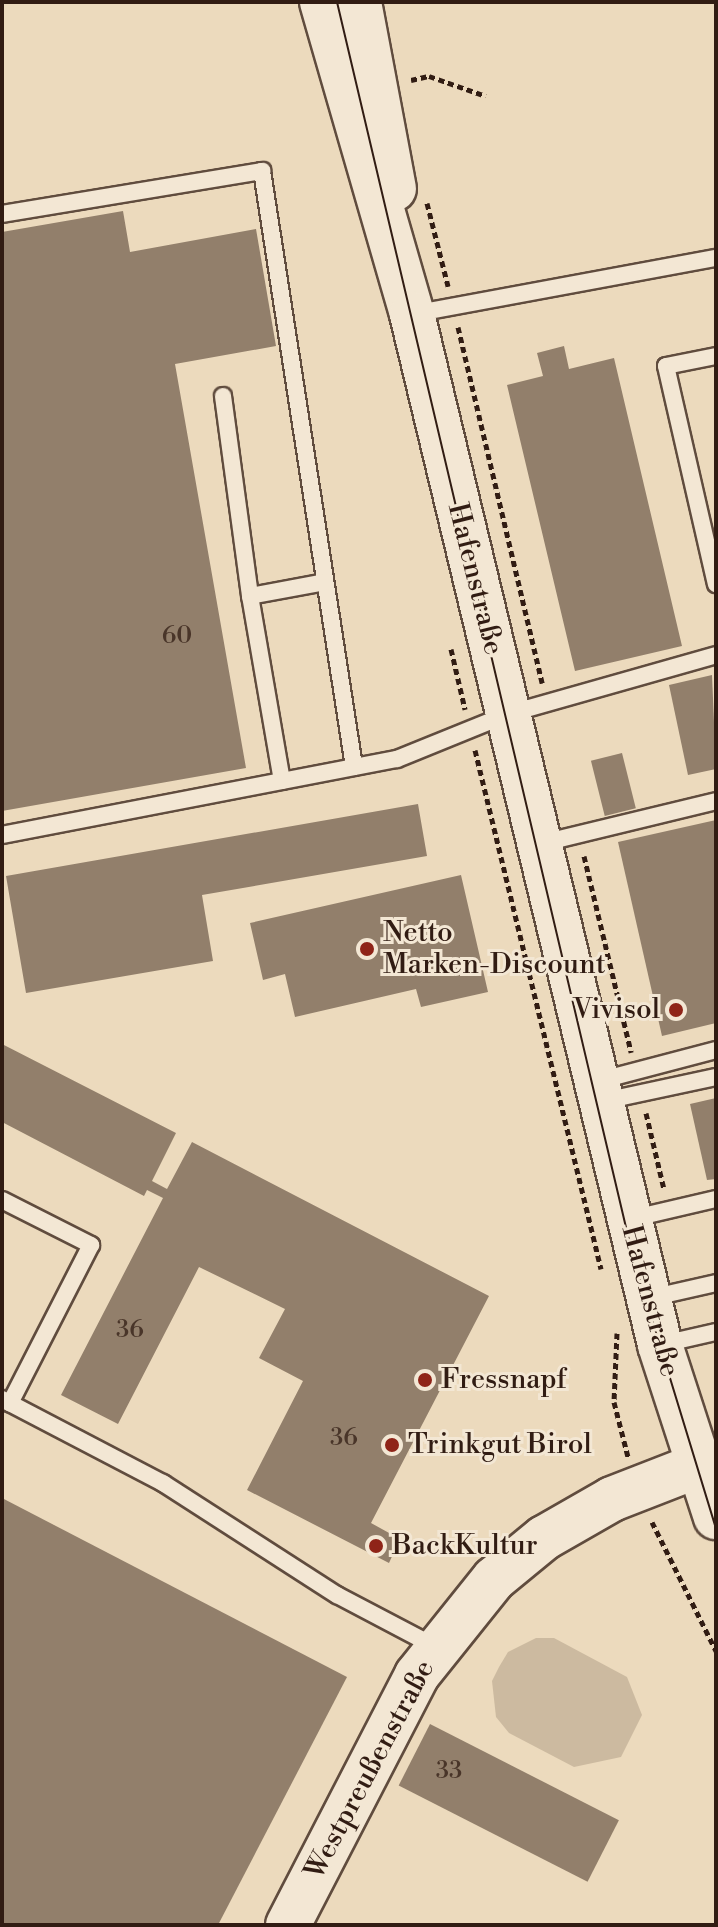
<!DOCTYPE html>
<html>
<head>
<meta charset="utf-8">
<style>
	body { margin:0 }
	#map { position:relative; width:718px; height:1927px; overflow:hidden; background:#ecdabd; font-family:"Libre Bodoni",serif }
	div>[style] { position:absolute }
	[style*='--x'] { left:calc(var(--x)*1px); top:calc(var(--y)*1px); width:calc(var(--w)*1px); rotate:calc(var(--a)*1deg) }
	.green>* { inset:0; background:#ccbaa0 }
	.building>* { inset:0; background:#927f6b; transform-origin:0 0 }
	.path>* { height:5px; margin-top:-2.5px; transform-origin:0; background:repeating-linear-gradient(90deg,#311c13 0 6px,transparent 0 10px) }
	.roads { filter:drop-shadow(2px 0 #604c3e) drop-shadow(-2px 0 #604c3e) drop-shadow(0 2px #604c3e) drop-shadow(0 -2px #604c3e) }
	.lane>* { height:16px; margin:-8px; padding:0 8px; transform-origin:8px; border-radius:8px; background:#f3e7d4 }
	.secondary>* { height:44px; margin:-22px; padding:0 22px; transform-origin:22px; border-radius:22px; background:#f3e7d4 }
	.tram>* { height:2px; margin:-1px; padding:0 1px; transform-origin:1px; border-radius:1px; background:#311c13 }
	.dots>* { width:22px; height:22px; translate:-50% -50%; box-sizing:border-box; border:4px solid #f3e7d4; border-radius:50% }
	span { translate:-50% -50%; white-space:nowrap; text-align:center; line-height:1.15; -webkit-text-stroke:6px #f3e7d4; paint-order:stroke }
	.number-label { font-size:24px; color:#493529 }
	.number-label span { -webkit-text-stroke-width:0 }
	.street-label { font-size:28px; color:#311c13 }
	.poi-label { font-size:28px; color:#311c13 }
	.left { translate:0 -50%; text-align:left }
	.right { translate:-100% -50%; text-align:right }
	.frame { position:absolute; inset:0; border:4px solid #311c13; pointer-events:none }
</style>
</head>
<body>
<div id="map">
	<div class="green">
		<div style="clip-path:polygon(536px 1638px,554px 1638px,627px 1677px,642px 1715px,621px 1757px,574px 1767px,509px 1733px,496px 1717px,492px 1681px,499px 1667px,508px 1652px)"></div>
	</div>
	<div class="building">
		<div style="clip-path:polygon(123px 211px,130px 252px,256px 229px,276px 346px,175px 364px,246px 768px,2px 811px,2px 232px)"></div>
		<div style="clip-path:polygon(564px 346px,569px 369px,614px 358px,682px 646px,575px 671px,507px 385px,543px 376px,537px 353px)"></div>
		<div style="clip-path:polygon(712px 675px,716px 769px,688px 775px,669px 685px)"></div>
		<div style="left:622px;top:753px;width:57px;height:32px;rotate:76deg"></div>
		<div style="clip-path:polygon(418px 804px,427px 856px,202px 895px,213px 961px,26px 993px,6px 876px)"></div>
		<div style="clip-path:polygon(716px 820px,716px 1023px,662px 1036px,618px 842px)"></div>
		<div style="clip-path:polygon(461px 875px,488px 992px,421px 1007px,416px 989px,295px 1017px,285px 974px,263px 980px,250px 923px)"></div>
		<div style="clip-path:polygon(2px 1044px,176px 1133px,152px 1181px,167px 1189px,192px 1142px,489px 1296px,371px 1523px,400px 1539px,389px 1563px,247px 1490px,303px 1381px,259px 1358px,285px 1309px,199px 1267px,118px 1424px,61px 1395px,163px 1198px,147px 1190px,144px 1196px,2px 1122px)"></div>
		<div style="clip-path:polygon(716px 1098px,716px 1179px,707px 1180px,690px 1104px)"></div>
		<div style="clip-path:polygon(2px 1498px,347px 1677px,218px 1925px,2px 1925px)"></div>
		<div style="left:430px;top:1724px;width:212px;height:69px;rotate:27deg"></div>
	</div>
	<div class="path">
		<div style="--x:411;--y:80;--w:18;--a:-13"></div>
		<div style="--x:429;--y:76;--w:60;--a:19.3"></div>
		<div style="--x:427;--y:203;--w:86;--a:75.8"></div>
		<div style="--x:458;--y:327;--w:366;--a:76.7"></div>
		<div style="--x:451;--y:649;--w:62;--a:76.9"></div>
		<div style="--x:475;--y:750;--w:534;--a:76.35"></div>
		<div style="--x:584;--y:856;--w:202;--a:76.5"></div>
		<div style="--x:646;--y:1113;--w:78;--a:76.7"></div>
		<div style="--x:617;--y:1333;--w:69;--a:92.5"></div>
		<div style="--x:614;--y:1402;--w:57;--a:75.7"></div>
		<div style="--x:652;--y:1522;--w:144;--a:63.6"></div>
	</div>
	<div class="roads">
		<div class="lane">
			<div style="--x:2;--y:214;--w:264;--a:-9.4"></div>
			<div style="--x:262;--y:171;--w:603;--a:81.22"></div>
			<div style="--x:413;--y:314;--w:308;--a:-10.5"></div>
			<div style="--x:716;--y:356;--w:51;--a:168.7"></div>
			<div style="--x:666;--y:366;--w:224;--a:77.1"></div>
			<div style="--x:223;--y:396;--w:202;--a:82.3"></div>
			<div style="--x:282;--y:781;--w:188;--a:-99.8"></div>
			<div style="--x:250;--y:596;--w:76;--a:-10.6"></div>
			<div style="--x:2;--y:835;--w:402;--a:-10.9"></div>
			<div style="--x:397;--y:759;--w:120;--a:-22.1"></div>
			<div style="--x:508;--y:714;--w:216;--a:-15.8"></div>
			<div style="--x:543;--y:843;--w:178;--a:-13.6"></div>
			<div style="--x:598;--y:1081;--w:122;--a:-14.7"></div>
			<div style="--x:604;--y:1101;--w:115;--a:-12.1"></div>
			<div style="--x:2;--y:1200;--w:100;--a:26.8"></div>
			<div style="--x:91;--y:1245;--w:178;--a:117.1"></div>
			<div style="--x:630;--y:1219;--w:88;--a:-13.1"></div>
			<div style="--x:650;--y:1298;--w:68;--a:-12.8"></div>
			<div style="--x:663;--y:1344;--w:54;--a:-12.8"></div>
			<div style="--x:2;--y:1399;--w:182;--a:27.6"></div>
			<div style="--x:163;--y:1483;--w:207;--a:32.8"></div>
			<div style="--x:337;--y:1595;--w:112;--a:27.7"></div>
		</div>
		<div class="secondary">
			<div style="--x:322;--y:2;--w:325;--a:73.9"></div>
			<div style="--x:412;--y:314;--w:1060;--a:76.47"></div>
			<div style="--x:660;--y:1345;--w:181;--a:72"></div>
			<div style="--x:359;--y:2;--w:190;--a:79.4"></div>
			<div style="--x:288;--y:1925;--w:281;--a:-62.7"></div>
			<div style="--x:417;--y:1675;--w:123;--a:-51.3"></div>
			<div style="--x:494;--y:1579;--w:65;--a:-39.4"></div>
			<div style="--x:544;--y:1538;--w:78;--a:-29.8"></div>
			<div style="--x:612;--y:1499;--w:91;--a:-21.2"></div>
		</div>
	</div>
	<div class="tram">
		<div style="--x:337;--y:2;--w:1289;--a:76.73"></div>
		<div style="--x:633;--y:1257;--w:284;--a:73"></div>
	</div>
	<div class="dots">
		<div style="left:367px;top:949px;background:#8f2418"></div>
		<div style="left:676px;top:1010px;background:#8f2418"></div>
		<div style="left:425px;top:1380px;background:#8f2418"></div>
		<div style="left:392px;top:1445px;background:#8f2418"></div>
		<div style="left:376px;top:1546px;background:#8f2418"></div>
	</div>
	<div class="number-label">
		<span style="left:177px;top:637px">60</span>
		<span style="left:130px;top:1331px">36</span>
		<span style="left:344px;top:1439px">36</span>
		<span style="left:449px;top:1772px">33</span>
	</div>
	<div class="street-label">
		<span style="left:475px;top:579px;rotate:76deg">Hafenstraße</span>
		<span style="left:650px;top:1301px;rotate:75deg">Hafenstraße</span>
		<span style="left:370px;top:1770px;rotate:-62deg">Westpreußenstraße</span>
	</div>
	<div class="poi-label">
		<span class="left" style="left:383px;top:949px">Netto<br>Marken-Discount</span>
		<span class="right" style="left:660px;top:1010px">Vivisol</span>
		<span class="left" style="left:441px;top:1380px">Fressnapf</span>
		<span class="left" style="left:408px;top:1445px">Trinkgut Birol</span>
		<span class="left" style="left:392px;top:1546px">BackKultur</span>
	</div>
	<div class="frame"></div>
</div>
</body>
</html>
